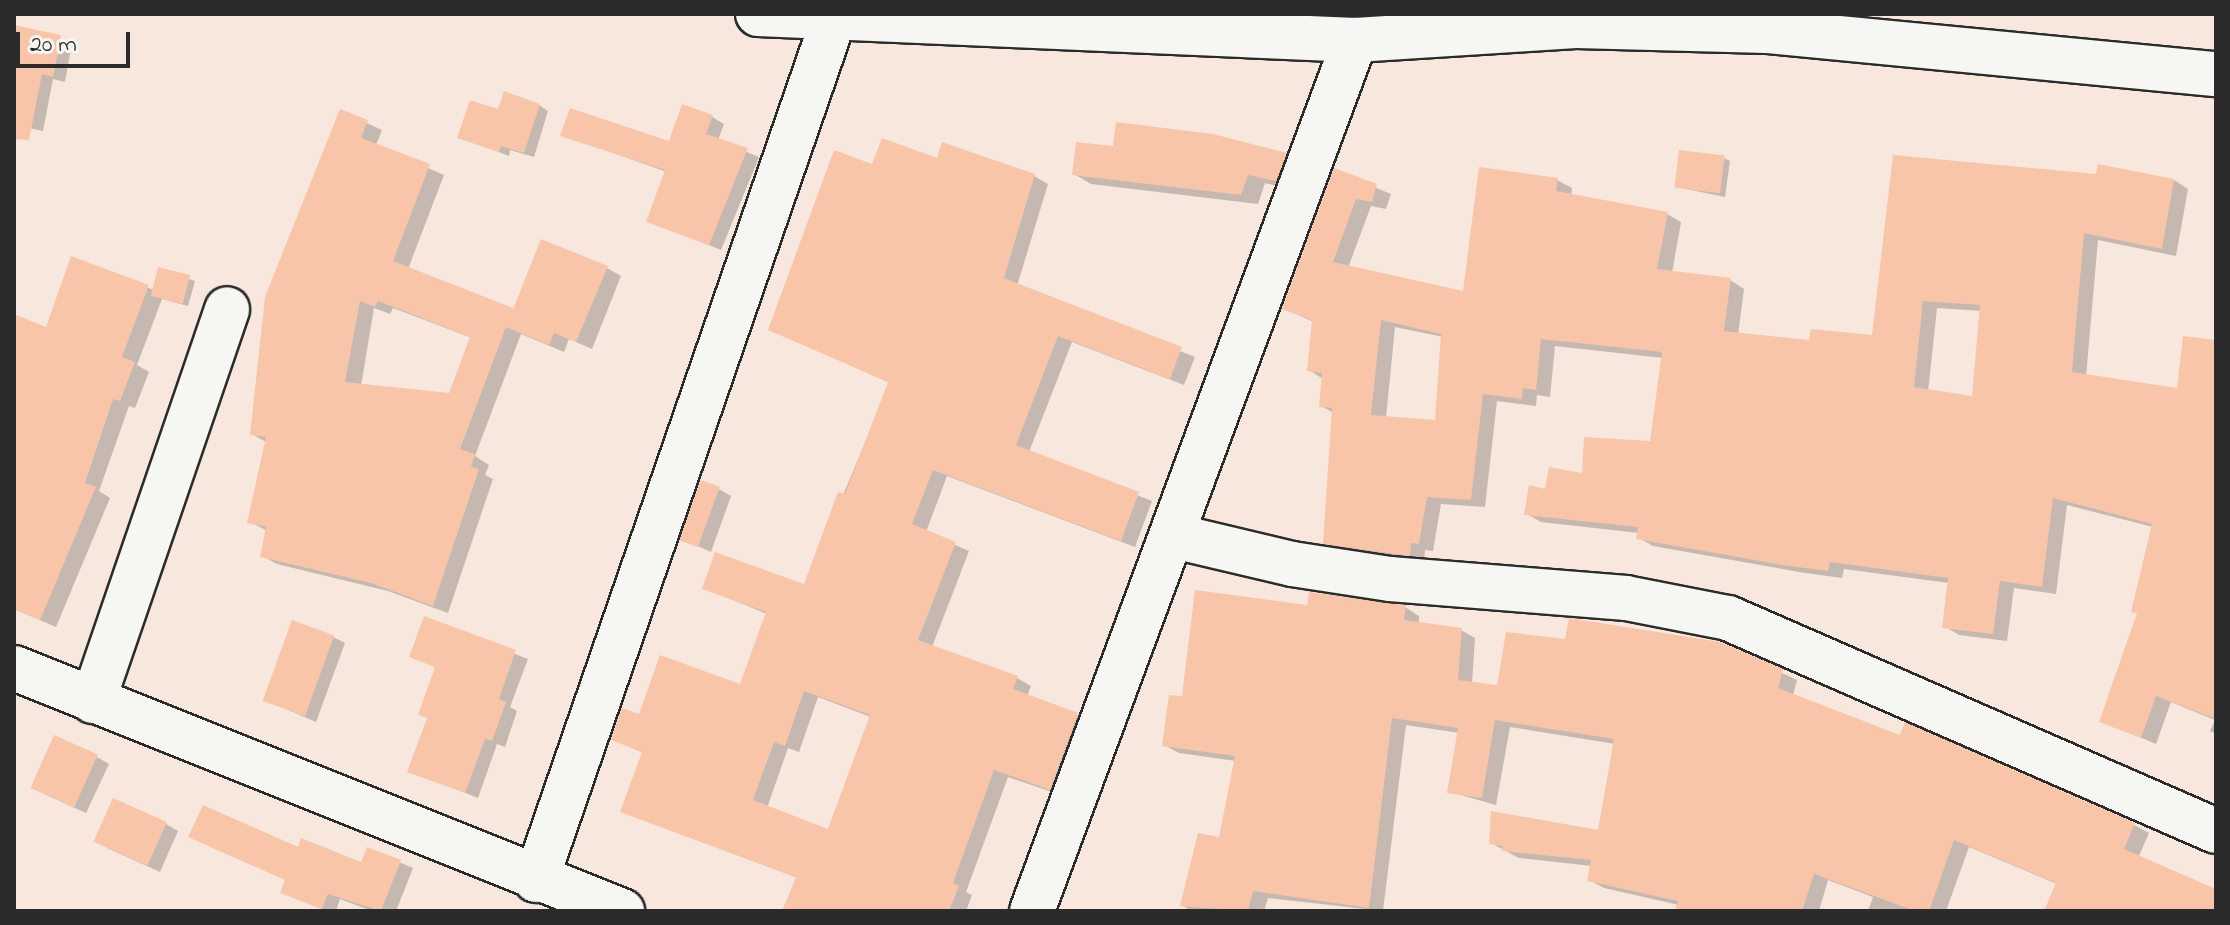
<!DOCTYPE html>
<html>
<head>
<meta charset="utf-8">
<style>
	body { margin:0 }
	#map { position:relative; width:2230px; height:925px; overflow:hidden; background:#f7e7dc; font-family:"Indie Flower",sans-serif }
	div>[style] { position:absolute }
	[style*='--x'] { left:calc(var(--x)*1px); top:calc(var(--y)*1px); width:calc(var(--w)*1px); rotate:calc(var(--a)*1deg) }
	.shadow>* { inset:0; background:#0003 }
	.building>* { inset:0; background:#f8c5a9; transform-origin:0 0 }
	.roads { filter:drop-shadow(2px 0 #2b2b2b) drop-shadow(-2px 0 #2b2b2b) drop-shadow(0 2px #2b2b2b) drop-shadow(0 -2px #2b2b2b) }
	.minor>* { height:44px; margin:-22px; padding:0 22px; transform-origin:22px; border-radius:22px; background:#f6f6f2 }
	span { translate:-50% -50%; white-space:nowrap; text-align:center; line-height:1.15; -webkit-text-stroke:6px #f6f6f2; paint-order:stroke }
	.frame { position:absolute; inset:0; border:16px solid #2b2b2b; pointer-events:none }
	.scale { position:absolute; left:16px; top:32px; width:114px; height:36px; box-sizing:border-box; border:4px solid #2b2b2b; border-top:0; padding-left:10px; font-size:24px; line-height:28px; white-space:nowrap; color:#2b2b2b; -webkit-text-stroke:6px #f6f6f2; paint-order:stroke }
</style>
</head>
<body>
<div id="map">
	<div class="shadow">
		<div style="clip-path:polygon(14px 25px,72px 43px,65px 82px,53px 79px,43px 131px,14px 125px)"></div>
		<div style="clip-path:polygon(539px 105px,548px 111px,534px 157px,510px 150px,509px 156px,460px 137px,500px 111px)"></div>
		<div style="clip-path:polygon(evenodd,341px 111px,382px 130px,376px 145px,444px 175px,408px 269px,514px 311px,607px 268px,621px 276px,592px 349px,569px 339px,564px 352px,521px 334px,475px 456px,489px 465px,485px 475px,493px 479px,448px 613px,388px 591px,277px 564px,262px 556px,268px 531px,249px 522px,266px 442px,252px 434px,341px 111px,374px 308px,390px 314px,393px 308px,472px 338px,451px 395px,361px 386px,374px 308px)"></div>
		<div style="clip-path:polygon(712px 117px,724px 124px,718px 140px,759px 157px,721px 250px,649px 221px,667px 172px,563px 135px,670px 143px)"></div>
		<div style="clip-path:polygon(1115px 148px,1286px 155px,1302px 164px,1293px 190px,1265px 183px,1258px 204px,1091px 184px,1074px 174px)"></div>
		<div style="clip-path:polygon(1724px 158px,1730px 161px,1725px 197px,1676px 187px)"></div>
		<div style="clip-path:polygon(evenodd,1894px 158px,2098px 176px,2100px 166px,2174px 180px,2188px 189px,2176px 256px,2098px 240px,2086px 377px,2179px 390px,2216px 342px,2216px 734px,2210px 731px,2215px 720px,2171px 702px,2156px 744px,2101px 721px,2139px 614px,2133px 611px,2153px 527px,2067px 505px,2056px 594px,2014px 588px,2007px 641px,1959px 635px,1944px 626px,1949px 583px,1844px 569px,1842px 578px,1799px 572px,1653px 546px,1639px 538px,1639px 533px,1541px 522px,1527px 514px,1547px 491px,1652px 443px,1663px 358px,1555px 346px,1550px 397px,1537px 395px,1536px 406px,1497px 401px,1485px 507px,1441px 504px,1433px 551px,1425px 550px,1424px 562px,1340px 551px,1325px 542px,1334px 413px,1321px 406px,1323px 379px,1309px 370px,1314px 322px,1284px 309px,1335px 171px,1391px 194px,1386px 209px,1371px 206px,1348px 268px,1465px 293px,1557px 180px,1572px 188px,1571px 196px,1667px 214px,1681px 222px,1672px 273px,1730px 280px,1744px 289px,1738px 335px,1811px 342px,1874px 337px,1894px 158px,1937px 308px,1982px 311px,1974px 399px,1928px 392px,1937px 308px,1894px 158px,1395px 327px,1443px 337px,1437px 422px,1386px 418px,1395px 327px)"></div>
		<div style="clip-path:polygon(evenodd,938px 160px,1034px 176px,1048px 184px,1017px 286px,1195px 357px,1184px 385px,1072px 342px,1029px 452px,1152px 501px,1135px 547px,947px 476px,926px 532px,969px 551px,932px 647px,1017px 678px,1031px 686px,1027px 696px,1091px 722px,1064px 796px,1008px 777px,966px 892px,972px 895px,966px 911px,785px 911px,798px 878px,622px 812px,643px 753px,613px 739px,640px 717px,741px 686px,767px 614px,704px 588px,805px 586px,890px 383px,770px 329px,874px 167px,938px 160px,818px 697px,871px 717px,829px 832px,767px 808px,788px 748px,799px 752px,818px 697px)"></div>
		<div style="clip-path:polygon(72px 259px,154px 290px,160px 270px,195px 281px,188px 306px,162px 299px,137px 365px,149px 372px,135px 408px,129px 406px,99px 491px,110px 498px,56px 627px,14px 609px,14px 316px,47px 329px)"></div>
		<div style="clip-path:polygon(719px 489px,731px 496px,711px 552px,682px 539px)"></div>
		<div style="clip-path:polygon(1308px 607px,1405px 607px,1419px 616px,1419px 624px,1461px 630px,1475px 638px,1472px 684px,1499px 687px,1567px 641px,1720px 644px,1797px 680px,1793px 696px,1901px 738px,1906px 725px,2134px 825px,2149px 833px,2138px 858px,2216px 891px,2216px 911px,2046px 911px,2057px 884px,1969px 847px,1946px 911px,1868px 911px,1873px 897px,1828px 880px,1819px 911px,1677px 911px,1679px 905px,1604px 888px,1589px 880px,1592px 866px,1519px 858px,1491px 843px,1600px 832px,1615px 744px,1510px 727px,1496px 805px,1450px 792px,1460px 733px,1406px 725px,1383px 911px,1268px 898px,1264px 911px,1191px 911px,1182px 905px,1221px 839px,1236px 761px,1179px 753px,1164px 745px,1183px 699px)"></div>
		<div style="clip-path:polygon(425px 619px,528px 659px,510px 707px,517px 711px,505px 747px,497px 744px,478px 798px,410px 771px,429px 719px,437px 668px,411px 656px)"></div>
		<div style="clip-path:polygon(333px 637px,345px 643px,316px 722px,265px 700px)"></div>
		<div style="clip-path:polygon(97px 757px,109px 764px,86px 813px,44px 794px)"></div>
		<div style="clip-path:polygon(166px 824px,178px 831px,160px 872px,107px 848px)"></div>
		<div style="clip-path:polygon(299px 849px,362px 864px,368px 849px,413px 868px,396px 911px,372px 911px,340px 899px,336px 911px,326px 911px,283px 892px)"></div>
	</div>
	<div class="building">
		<div style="clip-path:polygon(14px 25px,61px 35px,53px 77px,42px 74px,29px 140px,14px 139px)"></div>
		<div style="clip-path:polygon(504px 91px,540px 104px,524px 153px,501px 146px,499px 152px,457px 138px,470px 100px,498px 109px)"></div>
		<div style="clip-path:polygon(682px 104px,713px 115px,706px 134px,748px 148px,709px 245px,646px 222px,665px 170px,560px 136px,570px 108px,669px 141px)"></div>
		<div style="clip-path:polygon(evenodd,340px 109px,368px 120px,361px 138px,430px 164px,393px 261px,513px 308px,512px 312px,541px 239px,608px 266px,576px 342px,554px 333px,549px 345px,506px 327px,460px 449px,475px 454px,471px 467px,479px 469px,433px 606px,371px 583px,260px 557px,266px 527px,247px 523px,266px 437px,250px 435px,265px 297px,340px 109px,360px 301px,375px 307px,378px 301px,470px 337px,449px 393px,345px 382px,360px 301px)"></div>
		<div style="clip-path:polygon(1116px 122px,1213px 134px,1287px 153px,1276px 181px,1248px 175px,1241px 195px,1072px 175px,1076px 142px,1113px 146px)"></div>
		<div style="clip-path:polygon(evenodd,882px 138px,937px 158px,942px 142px,1035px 174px,1004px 278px,1182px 347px,1170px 379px,1058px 336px,1016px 445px,1139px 492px,1121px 541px,933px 470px,912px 524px,956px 542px,918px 640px,1018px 676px,1013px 689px,1078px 713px,1050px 790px,994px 770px,953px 883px,959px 886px,949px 911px,782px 911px,796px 877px,620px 812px,642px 752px,611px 740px,622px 708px,639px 714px,660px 655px,740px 684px,766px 612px,702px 589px,715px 552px,804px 584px,838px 492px,845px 494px,888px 382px,768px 330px,834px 150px,872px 164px,882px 138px,804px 691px,870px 715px,828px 829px,753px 800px,774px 742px,785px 746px,804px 691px)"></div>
		<div style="left:1679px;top:150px;width:46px;height:38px;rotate:7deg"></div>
		<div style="clip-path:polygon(evenodd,1893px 155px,2096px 174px,2098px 164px,2174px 179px,2162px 249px,2084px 233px,2072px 372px,2177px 388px,2183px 336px,2216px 340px,2216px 719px,2156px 696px,2141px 738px,2099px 722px,2137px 613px,2131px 612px,2152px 524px,2053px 498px,2042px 587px,2000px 581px,1993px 634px,1942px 628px,1948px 578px,1830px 562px,1828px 571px,1783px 565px,1636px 539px,1638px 527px,1524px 515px,1529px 485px,1545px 489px,1549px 467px,1582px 473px,1584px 437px,1650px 441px,1662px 352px,1541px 339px,1536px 390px,1523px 388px,1522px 399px,1483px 394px,1471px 500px,1427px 497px,1419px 544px,1411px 543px,1410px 556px,1323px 544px,1332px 408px,1319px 407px,1322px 373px,1307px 371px,1312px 320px,1282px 309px,1334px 168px,1377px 184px,1372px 202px,1356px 199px,1333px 262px,1463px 291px,1479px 167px,1558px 178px,1556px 191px,1668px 212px,1657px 269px,1731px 278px,1724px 331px,1809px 340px,1811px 329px,1872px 335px,1893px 155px,1923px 301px,1980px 305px,1972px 396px,1914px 387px,1923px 301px,1893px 155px,1381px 320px,1441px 334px,1435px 420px,1371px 415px,1381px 320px)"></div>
		<div style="clip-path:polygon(71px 256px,149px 285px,122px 357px,135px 362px,120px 401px,113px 399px,85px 483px,96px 487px,40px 620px,14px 609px,14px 314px,46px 327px)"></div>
		<div style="left:158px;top:267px;width:33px;height:30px;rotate:14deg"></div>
		<div style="left:701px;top:480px;width:20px;height:64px;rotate:20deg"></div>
		<div style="clip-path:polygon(1195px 590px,1307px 605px,1309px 592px,1406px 605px,1404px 620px,1462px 628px,1458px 680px,1497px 685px,1506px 632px,1565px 639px,1569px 618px,1720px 642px,1783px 669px,1778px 688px,1900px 735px,1905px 722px,2135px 823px,2124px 849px,2216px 889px,2216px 911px,2044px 911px,2056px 883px,1954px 840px,1929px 911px,1915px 911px,1814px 874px,1802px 911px,1675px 911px,1678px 901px,1587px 881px,1591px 860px,1502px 851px,1503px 846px,1489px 844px,1491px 811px,1598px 830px,1614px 739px,1495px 720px,1482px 798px,1447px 793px,1458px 728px,1392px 718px,1369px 908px,1253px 891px,1248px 911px,1180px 906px,1198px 833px,1219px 837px,1235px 756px,1162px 746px,1169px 695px,1182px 696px)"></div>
		<div style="clip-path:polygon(424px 616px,516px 650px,499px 699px,506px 702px,492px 741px,485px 739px,465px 793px,407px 772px,427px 718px,418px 715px,435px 667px,409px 657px)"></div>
		<div style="left:292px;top:620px;width:45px;height:86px;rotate:20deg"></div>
		<div style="left:54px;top:735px;width:48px;height:58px;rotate:24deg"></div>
		<div style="left:113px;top:798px;width:59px;height:48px;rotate:24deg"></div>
		<div style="clip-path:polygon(203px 805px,298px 847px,301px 838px,361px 862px,367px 847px,401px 860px,381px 911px,328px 894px,322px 909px,280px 893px,285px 880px,188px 837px)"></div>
	</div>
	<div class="roads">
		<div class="minor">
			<div style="--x:758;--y:14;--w:598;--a:2.49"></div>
			<div style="--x:1355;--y:40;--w:221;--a:-3.6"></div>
			<div style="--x:1576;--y:26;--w:191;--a:1.5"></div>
			<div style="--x:1767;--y:31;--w:451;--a:5.5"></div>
			<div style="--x:1174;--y:536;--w:121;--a:13.3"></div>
			<div style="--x:1292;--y:564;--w:99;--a:8.7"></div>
			<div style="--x:1390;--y:579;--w:237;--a:4.6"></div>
			<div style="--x:1626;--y:598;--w:104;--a:11.1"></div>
			<div style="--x:1728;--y:618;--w:532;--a:23.58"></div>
			<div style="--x:14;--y:668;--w:655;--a:21.79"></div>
			<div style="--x:93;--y:701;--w:414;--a:-71.1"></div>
			<div style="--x:536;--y:880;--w:912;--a:-70.93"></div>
			<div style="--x:1032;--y:911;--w:929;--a:-69.65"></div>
		</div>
	</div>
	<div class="frame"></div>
	<div class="scale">20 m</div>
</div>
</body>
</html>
